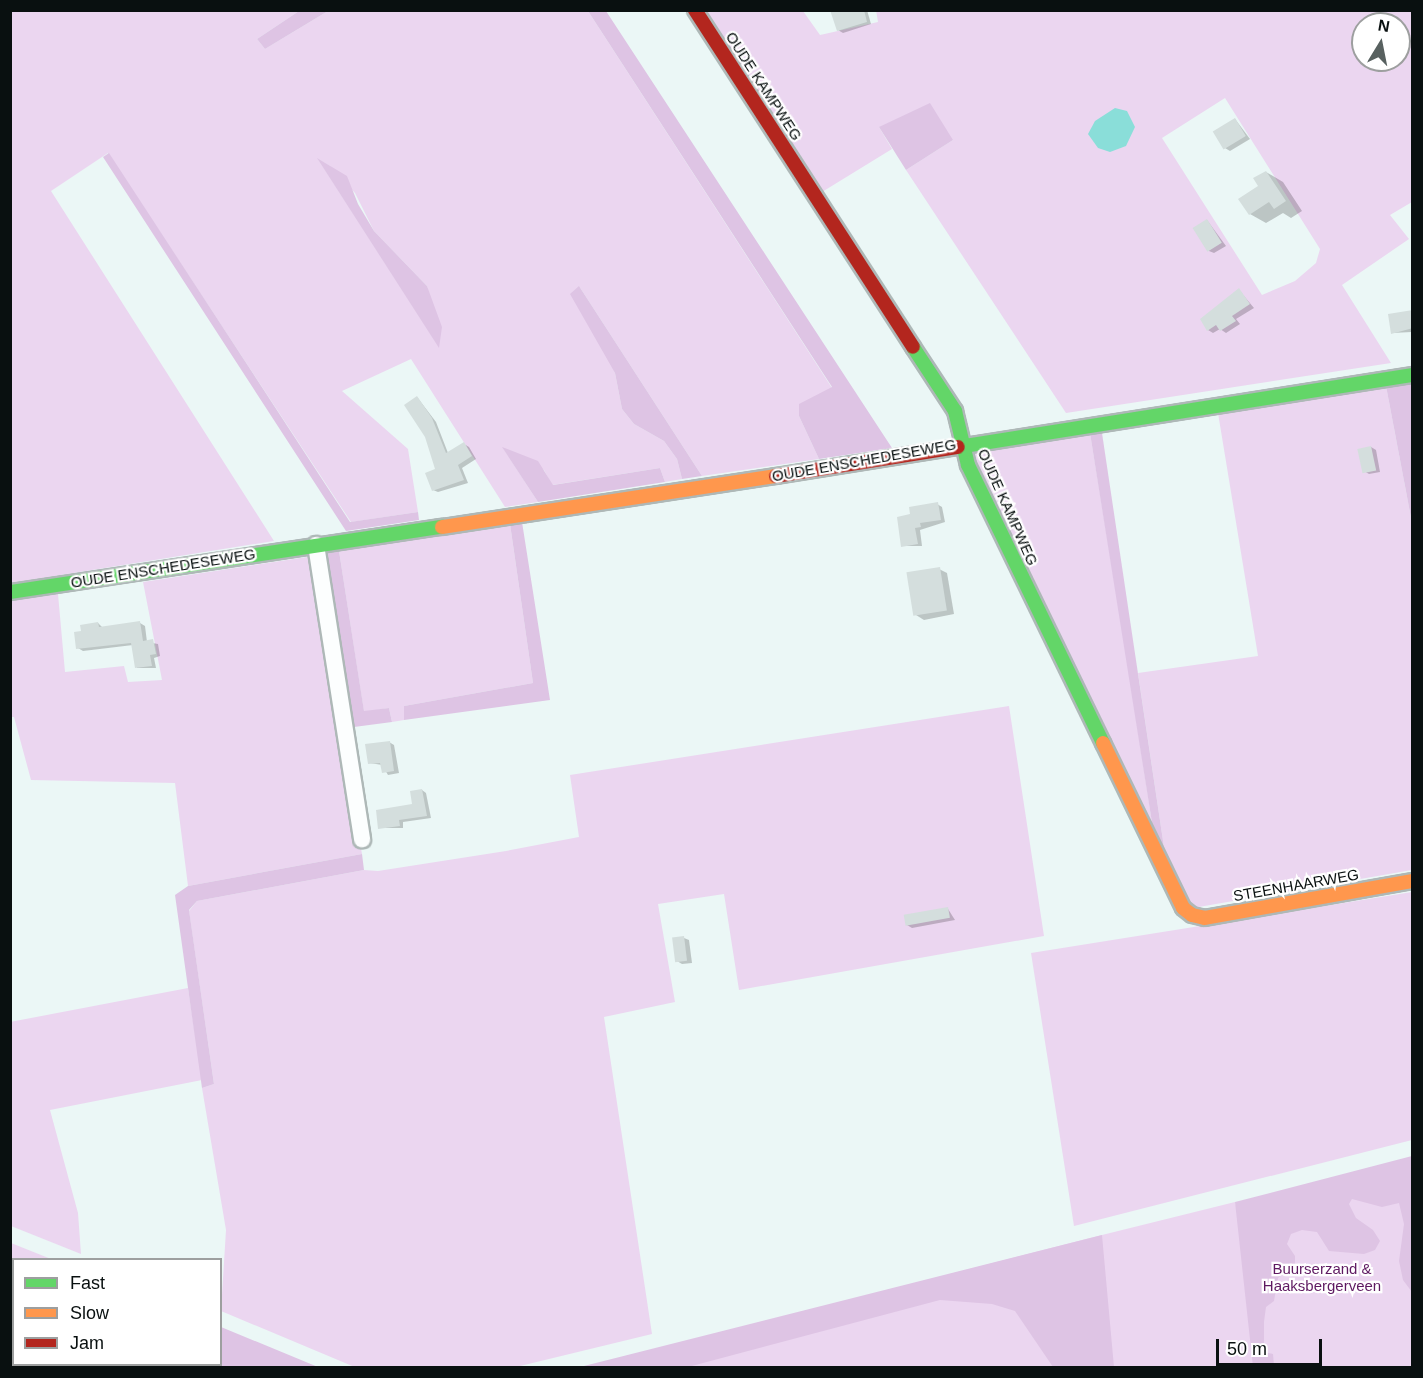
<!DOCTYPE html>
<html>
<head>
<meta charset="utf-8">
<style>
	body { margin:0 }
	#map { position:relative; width:1423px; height:1378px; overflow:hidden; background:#ebf7f6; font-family:Helvetica,sans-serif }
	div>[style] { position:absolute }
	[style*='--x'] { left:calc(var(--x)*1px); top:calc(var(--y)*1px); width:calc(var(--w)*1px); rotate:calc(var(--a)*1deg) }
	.green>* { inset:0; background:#ebd6f0 }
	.forest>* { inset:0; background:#dec4e4 }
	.water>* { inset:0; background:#8aded9 }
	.shadow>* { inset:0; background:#0003 }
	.building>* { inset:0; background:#d4dedd; transform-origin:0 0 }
	.roads { filter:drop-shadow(2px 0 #aeb8b7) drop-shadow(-2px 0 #aeb8b7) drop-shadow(0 2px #aeb8b7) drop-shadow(0 -2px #aeb8b7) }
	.street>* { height:16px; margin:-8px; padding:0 8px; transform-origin:8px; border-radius:8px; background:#fcfefe }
	.fast>* { height:14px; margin:-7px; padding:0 7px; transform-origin:7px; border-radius:7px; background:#63d668 }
	.slow>* { height:14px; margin:-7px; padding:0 7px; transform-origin:7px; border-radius:7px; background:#ff974d }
	.jam>* { height:14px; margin:-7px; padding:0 7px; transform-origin:7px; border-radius:7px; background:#b3261e }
	span { translate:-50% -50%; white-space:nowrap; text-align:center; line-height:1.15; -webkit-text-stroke:4.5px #fff; paint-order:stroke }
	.street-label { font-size:15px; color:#091010 }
	.park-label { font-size:15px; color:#5e1961 }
	.frame { position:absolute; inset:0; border:12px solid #091010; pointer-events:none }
	.legend { position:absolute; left:12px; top:1258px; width:210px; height:108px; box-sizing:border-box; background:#fff; border:2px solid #9d9f9f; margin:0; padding:8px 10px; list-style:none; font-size:18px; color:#091010 }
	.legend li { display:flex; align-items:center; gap:12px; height:30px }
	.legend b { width:30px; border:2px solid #9d9f9f }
	.north { position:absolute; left:1351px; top:12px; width:60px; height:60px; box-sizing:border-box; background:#fff; border:2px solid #9d9f9f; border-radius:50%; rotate:10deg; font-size:16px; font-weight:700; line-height:24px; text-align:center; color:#091010 }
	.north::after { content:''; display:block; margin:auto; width:21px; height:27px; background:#586160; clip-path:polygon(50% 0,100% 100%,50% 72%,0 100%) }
	.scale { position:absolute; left:1216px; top:1339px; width:106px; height:27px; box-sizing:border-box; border:3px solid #091010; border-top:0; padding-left:8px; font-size:18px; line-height:21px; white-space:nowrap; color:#091010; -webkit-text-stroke:4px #fff; paint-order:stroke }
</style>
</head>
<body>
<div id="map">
	<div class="green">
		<div style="clip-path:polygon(evenodd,876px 10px,1412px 11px,1412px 202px,1390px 215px,1409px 239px,1342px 285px,1391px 363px,1066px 413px,906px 170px,953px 140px,879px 127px,892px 149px,822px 192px,701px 11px,803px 11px,820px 35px,878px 22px,876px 10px,1363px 24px,1399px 24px,1399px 60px,1363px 60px,1363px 24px,876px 10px,1225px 98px,1320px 249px,1316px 263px,1295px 281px,1262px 295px,1162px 138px,1225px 98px)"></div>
		<div style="clip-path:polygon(evenodd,11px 11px,299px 11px,257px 39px,265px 49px,328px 11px,588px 11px,832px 388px,799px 416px,819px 459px,702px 476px,579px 286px,615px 373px,622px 409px,634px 424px,664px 441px,677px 459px,682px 479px,665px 482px,660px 468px,552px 485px,544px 470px,503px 448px,538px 502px,505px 507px,411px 359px,342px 391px,408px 449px,418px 512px,351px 522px,108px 153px,51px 191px,274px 541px,11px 583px,11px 11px,318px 159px,330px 166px,355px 193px,374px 231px,427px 286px,439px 347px,318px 159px)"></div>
		<div style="clip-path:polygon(1386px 386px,1412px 523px,1412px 870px,1193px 908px,1165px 854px,1138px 673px,1258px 656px,1218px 413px)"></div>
		<div style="clip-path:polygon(1090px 433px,1126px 653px,1153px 829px,971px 453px)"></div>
		<div style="clip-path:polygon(510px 524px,533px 683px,404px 706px,404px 720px,392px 722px,389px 708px,364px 712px,339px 551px)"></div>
		<div style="clip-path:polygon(307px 557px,312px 560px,362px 854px,188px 886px,175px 783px,31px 780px,14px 717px,11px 717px,10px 601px,58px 594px,65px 672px,124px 666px,128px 682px,162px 680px,143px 582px)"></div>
		<div style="clip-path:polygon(1009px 706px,1044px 936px,739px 990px,724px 894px,658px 904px,675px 1002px,604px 1017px,652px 1334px,516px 1367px,357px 1368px,221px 1311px,226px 1230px,202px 1088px,214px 1084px,189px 911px,197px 901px,364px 870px,378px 871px,506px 851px,579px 837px,570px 775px)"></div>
		<div style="clip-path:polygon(1412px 892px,1412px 1140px,1074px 1226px,1031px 953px)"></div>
		<div style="clip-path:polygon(188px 988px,202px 1080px,50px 1110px,78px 1213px,81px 1254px,11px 1226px,10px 1022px)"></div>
		<div style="clip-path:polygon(1412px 1159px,1412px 1367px,585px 1368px,1102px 1235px,1235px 1202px,1236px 1206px)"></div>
		<div style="clip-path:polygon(11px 1243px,51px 1259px,14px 1260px,14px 1364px,211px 1365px,211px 1367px,11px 1367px)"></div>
	</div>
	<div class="forest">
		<div style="clip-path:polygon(299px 11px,328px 11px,265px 49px,257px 39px)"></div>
		<div style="clip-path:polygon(588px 11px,606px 11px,892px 448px,819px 459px,799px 416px,799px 404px,832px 387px)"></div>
		<div style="clip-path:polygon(930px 103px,953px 140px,906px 170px,879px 127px)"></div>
		<div style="clip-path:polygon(109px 153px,350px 522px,418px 512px,419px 520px,346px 531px,103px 157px)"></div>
		<div style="clip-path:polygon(317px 158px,347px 176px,358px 204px,374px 231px,427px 286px,442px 327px,439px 348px)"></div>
		<div style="clip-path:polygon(579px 286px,702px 476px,682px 479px,677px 459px,664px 441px,634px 424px,622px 409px,615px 373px,570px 294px)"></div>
		<div style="clip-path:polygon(1412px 382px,1412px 523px,1386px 386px)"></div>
		<div style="clip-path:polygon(1090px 433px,1102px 433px,1165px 854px,1153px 829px)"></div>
		<div style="clip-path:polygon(502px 447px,538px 461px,553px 485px,660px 468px,665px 482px,538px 502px)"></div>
		<div style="clip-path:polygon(522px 522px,550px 700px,404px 720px,404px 706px,533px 683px,510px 524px)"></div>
		<div style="clip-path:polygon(339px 551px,364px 711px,389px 708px,392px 722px,354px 727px,327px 556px,328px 553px)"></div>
		<div style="clip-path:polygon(362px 854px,364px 870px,197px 901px,189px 910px,214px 1084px,202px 1088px,175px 895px,188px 886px)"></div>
		<div style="clip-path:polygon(1412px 1156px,1412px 1292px,1403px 1280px,1399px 1261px,1404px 1224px,1399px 1203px,1382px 1207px,1352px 1199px,1349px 1204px,1356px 1218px,1373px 1230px,1380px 1241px,1375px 1250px,1364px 1254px,1329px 1251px,1317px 1232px,1302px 1230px,1291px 1234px,1287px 1244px,1295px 1256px,1295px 1272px,1287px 1271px,1278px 1278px,1274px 1301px,1266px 1307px,1264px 1322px,1264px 1352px,1273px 1354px,1274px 1366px,1253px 1367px,1235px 1202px)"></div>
		<div style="clip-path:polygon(1102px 1235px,1114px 1367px,1053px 1367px,1015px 1311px,992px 1304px,940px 1300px,688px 1367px,580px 1367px)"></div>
		<div style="clip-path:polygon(221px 1327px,318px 1367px,211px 1367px,220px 1364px)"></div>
	</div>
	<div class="water">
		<div style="clip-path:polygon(1115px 108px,1127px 111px,1135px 127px,1126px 146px,1110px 152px,1098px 148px,1088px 134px,1095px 121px)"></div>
	</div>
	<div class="shadow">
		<div style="clip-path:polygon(836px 10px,867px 10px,871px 24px,843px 33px,838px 30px)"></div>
		<div style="clip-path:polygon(1235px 119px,1250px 139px,1230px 151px,1225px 148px)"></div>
		<div style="clip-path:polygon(1266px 172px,1283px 182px,1302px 211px,1291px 218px,1283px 213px,1266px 223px,1250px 214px)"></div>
		<div style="clip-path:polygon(1207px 220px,1226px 246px,1214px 253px,1209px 251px)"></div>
		<div style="clip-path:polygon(1239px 290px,1254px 308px,1236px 319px,1240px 324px,1226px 333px,1220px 329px,1213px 333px,1208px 330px)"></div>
		<div style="clip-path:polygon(1412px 311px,1412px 332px,1392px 333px)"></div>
		<div style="clip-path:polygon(417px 397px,436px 422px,448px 453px,464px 444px,469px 447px,476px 459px,462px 468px,468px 483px,438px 492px,433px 490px,437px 470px)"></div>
		<div style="clip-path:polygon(1371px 447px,1376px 450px,1380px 472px,1369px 474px,1364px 471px)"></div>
		<div style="clip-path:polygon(937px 504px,942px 507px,945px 522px,920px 530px,922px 546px,903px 546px,912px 516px)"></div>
		<div style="clip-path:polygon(939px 569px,947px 573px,954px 614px,924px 620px,916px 615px)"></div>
		<div style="clip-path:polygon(98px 623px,103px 628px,140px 623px,145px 626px,147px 642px,158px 644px,160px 656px,154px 658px,156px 668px,137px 668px,133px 645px,83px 651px,78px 648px,83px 632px)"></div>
		<div style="clip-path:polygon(389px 742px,394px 745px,399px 773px,388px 775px,382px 765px,370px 763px)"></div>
		<div style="clip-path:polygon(422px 790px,426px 793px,431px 818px,403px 822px,403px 828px,380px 828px,413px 806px)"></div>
		<div style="clip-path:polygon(948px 909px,955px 920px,912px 928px,907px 925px)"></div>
		<div style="clip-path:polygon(684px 938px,689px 940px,692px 963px,682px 964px,677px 961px)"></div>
	</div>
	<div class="building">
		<div style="clip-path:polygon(830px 10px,864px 10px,867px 22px,837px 31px)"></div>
		<div style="left:1235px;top:118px;width:21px;height:26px;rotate:59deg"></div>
		<div style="clip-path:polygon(1266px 171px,1286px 201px,1274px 209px,1269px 202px,1249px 215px,1238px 199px,1258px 186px,1253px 178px)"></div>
		<div style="left:1207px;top:219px;width:28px;height:17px;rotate:58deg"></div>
		<div style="clip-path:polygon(1239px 288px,1250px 304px,1232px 316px,1236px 321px,1220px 331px,1216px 325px,1207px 331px,1200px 319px)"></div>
		<div style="clip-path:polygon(1413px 310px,1413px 328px,1391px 334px,1388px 314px)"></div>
		<div style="clip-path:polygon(417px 396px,432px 418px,446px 453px,464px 442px,472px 456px,458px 465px,464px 480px,432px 491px,425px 473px,435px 469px,425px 437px,404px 405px)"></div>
		<div style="left:1371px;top:446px;width:25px;height:14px;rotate:78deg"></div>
		<div style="clip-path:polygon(938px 502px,941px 520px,920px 523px,921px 527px,915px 528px,918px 544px,901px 547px,897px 517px,910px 514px,909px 507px)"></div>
		<div style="left:940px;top:567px;width:44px;height:34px;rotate:81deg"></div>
		<div style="clip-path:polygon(140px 621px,143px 641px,153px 639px,156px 654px,150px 655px,152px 666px,135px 668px,131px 643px,76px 649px,74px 632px,81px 631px,80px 625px,98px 622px,99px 627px)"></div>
		<div style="clip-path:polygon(390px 741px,394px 771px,382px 773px,380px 763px,368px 764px,365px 744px)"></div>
		<div style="clip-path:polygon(422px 789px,427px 816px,399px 820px,400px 826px,378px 829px,376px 810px,412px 804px,410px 791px)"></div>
		<div style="left:948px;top:907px;width:11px;height:45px;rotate:80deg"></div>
		<div style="left:684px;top:936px;width:25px;height:12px;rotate:83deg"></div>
	</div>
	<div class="roads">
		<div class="street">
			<div style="--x:316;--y:545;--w:298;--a:81.1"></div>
		</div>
		<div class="fast">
			<div style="--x:913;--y:347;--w:77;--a:56.7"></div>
			<div style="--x:955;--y:411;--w:56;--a:76.5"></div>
			<div style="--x:968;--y:465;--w:309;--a:64.1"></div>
			<div style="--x:958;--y:447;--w:460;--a:-9"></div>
			<div style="--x:10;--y:592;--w:437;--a:-8.6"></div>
		</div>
		<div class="slow">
			<div style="--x:442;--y:527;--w:338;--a:-8.7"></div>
			<div style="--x:1103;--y:743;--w:183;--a:64.1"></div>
			<div style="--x:1183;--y:908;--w:11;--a:38"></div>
			<div style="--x:1192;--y:915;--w:13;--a:13"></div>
			<div style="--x:1205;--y:918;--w:210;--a:-10.1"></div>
		</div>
		<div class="jam">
			<div style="--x:695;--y:10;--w:401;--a:57.1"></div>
			<div style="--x:776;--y:476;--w:184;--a:-9.1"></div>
		</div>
	</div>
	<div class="street-label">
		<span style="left:764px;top:86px;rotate:57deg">OUDE KAMPWEG</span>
		<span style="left:864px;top:460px;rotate:-10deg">OUDE ENSCHEDESEWEG</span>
		<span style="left:1008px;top:507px;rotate:66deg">OUDE KAMPWEG</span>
		<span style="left:163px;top:568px;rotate:-9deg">OUDE ENSCHEDESEWEG</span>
		<span style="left:1296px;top:885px;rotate:-10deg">STEENHAARWEG</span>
	</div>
	<div class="park-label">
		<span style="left:1322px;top:1277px">Buurserzand &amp;<br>Haaksbergerveen</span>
	</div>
	<div class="frame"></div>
	<ul class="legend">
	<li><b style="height:8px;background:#63d668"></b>Fast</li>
	<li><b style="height:8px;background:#ff974d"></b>Slow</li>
	<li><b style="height:8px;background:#b3261e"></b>Jam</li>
	</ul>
	<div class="north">N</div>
	<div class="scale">50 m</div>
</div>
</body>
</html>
